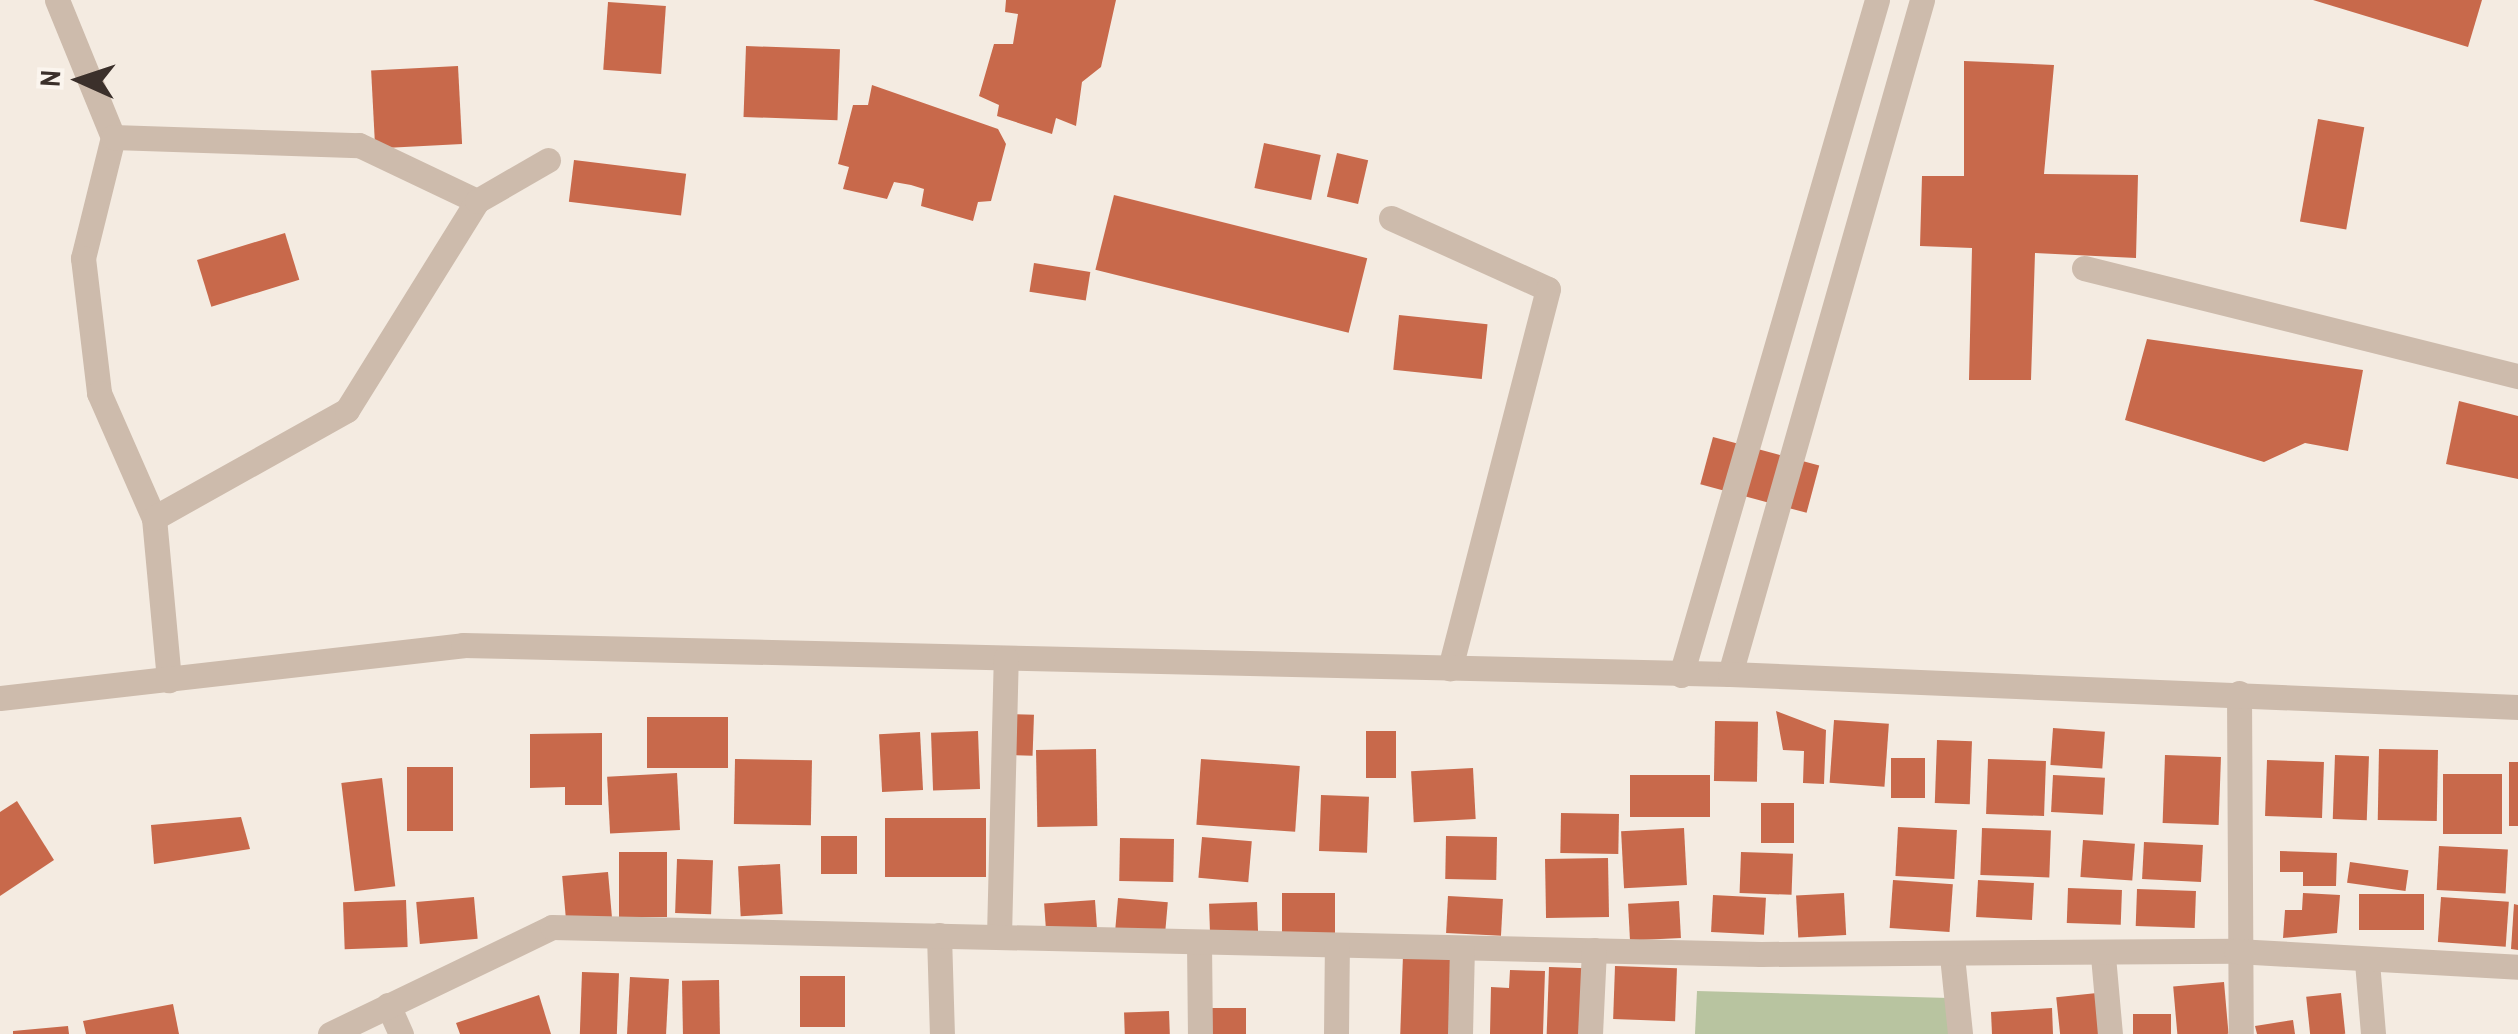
<!DOCTYPE html>
<html>
<head>
<meta charset="utf-8">
<style>
	body { margin:0 }
	#map { position:relative; width:2518px; height:1034px; overflow:hidden; background:#f4ebe1; font-family:"Archivo Narrow",sans-serif }
	div>[style] { position:absolute }
	[style*='--x'] { left:calc(var(--x)*1px); top:calc(var(--y)*1px); width:calc(var(--w)*1px); rotate:calc(var(--a)*1deg) }
	.green>* { inset:0; background:#b8c4a0 }
	.building>* { inset:0; background:#c8694b; transform-origin:0 0 }
	.minor>* { height:25px; margin:-12.5px; padding:0 12.5px; transform-origin:12.5px; border-radius:12.5px; background:#cdbbac }
	span { translate:-50% -50%; white-space:nowrap; text-align:center; line-height:1.15; -webkit-text-stroke:8px #fbf5ee; paint-order:stroke }
	.north { position:absolute; left:30px; top:30px; width:100px; height:100px; -webkit-text-stroke:8px #fbf5ee; paint-order:stroke; rotate:273deg; font-size:28px; font-weight:700; line-height:40px; text-align:center; color:#3b302b }
	.north::after { content:''; display:block; margin:auto; width:35px; height:45px; background:#3b302b; clip-path:polygon(50% 0,100% 100%,50% 72%,0 100%) }
</style>
</head>
<body>
<div id="map">
	<div class="green">
		<div style="clip-path:polygon(1697px 991px,1949px 998px,1952px 1034px,1695px 1034px)"></div>
	</div>
	<div class="building">
		<div style="clip-path:polygon(1006px 0,1116px 0,1101px 67px,1082px 82px,1076px 126px,1056px 118px,1052px 134px,997px 116px,999px 105px,979px 96px,994px 44px,1013px 44px,1018px 14px,1005px 12px)"></div>
		<div style="clip-path:polygon(2313px 0,2482px 0,2468px 47px)"></div>
		<div style="left:608px;top:2px;width:58px;height:68px;rotate:4deg"></div>
		<div style="left:746px;top:46px;width:94px;height:71px;rotate:2deg"></div>
		<div style="clip-path:polygon(1964px 61px,2054px 65px,2044px 174px,2138px 175px,2136px 258px,2035px 253px,2031px 380px,1969px 380px,1972px 248px,1920px 246px,1922px 176px,1964px 176px)"></div>
		<div style="left:458px;top:66px;width:78px;height:87px;rotate:87deg"></div>
		<div style="clip-path:polygon(872px 85px,998px 129px,1006px 144px,991px 201px,978px 202px,973px 221px,921px 206px,924px 189px,911px 185px,894px 182px,887px 199px,843px 189px,849px 167px,838px 164px,853px 105px,868px 105px)"></div>
		<div style="left:2318px;top:119px;width:47px;height:104px;rotate:10deg"></div>
		<div style="left:1264px;top:143px;width:58px;height:46px;rotate:12deg"></div>
		<div style="left:1337px;top:153px;width:32px;height:45px;rotate:13deg"></div>
		<div style="left:574px;top:160px;width:113px;height:42px;rotate:7deg"></div>
		<div style="left:1114px;top:195px;width:261px;height:77px;rotate:14deg"></div>
		<div style="left:285px;top:233px;width:49px;height:92px;rotate:73deg"></div>
		<div style="left:1034px;top:263px;width:57px;height:29px;rotate:9deg"></div>
		<div style="left:1399px;top:315px;width:89px;height:55px;rotate:6deg"></div>
		<div style="clip-path:polygon(2147px 339px,2363px 370px,2348px 451px,2305px 443px,2264px 462px,2125px 420px)"></div>
		<div style="clip-path:polygon(2459px 401px,2518px 416px,2518px 479px,2446px 464px)"></div>
		<div style="left:1713px;top:437px;width:110px;height:49px;rotate:15deg"></div>
		<div style="clip-path:polygon(1776px 711px,1826px 730px,1824px 784px,1803px 783px,1804px 751px,1783px 750px)"></div>
		<div style="left:1010px;top:714px;width:24px;height:41px;rotate:2deg"></div>
		<div style="left:647px;top:717px;width:81px;height:51px"></div>
		<div style="left:1834px;top:720px;width:55px;height:63px;rotate:4deg"></div>
		<div style="left:1715px;top:721px;width:43px;height:60px;rotate:1deg"></div>
		<div style="left:2053px;top:728px;width:52px;height:37px;rotate:4deg"></div>
		<div style="left:978px;top:731px;width:58px;height:47px;rotate:88deg"></div>
		<div style="left:1366px;top:731px;width:30px;height:47px"></div>
		<div style="left:920px;top:732px;width:58px;height:41px;rotate:87deg"></div>
		<div style="clip-path:polygon(602px 733px,602px 805px,565px 805px,565px 787px,530px 788px,530px 734px)"></div>
		<div style="left:1937px;top:740px;width:35px;height:63px;rotate:2deg"></div>
		<div style="left:1096px;top:749px;width:77px;height:60px;rotate:89deg"></div>
		<div style="left:2379px;top:749px;width:59px;height:71px;rotate:1deg"></div>
		<div style="left:2165px;top:755px;width:56px;height:68px;rotate:2deg"></div>
		<div style="left:2335px;top:755px;width:34px;height:64px;rotate:2deg"></div>
		<div style="left:1891px;top:758px;width:34px;height:40px"></div>
		<div style="left:735px;top:759px;width:77px;height:65px;rotate:1deg"></div>
		<div style="left:1201px;top:759px;width:99px;height:66px;rotate:4deg"></div>
		<div style="left:1988px;top:759px;width:58px;height:55px;rotate:2deg"></div>
		<div style="left:2267px;top:760px;width:57px;height:56px;rotate:2deg"></div>
		<div style="left:2509px;top:762px;width:9px;height:64px"></div>
		<div style="left:453px;top:767px;width:64px;height:46px;rotate:90deg"></div>
		<div style="left:1473px;top:768px;width:51px;height:62px;rotate:87deg"></div>
		<div style="left:677px;top:773px;width:57px;height:70px;rotate:87deg"></div>
		<div style="left:2443px;top:774px;width:59px;height:60px"></div>
		<div style="left:1710px;top:775px;width:42px;height:80px;rotate:90deg"></div>
		<div style="left:2053px;top:775px;width:52px;height:37px;rotate:3deg"></div>
		<div style="left:382px;top:778px;width:109px;height:41px;rotate:83deg"></div>
		<div style="left:1321px;top:795px;width:48px;height:56px;rotate:2deg"></div>
		<div style="clip-path:polygon(17px 801px,54px 860px,0 896px,0 812px)"></div>
		<div style="left:1761px;top:803px;width:33px;height:40px"></div>
		<div style="left:1561px;top:813px;width:58px;height:40px;rotate:1deg"></div>
		<div style="clip-path:polygon(241px 817px,250px 849px,154px 864px,151px 825px)"></div>
		<div style="left:885px;top:818px;width:101px;height:59px"></div>
		<div style="left:1898px;top:827px;width:59px;height:49px;rotate:3deg"></div>
		<div style="left:1684px;top:828px;width:57px;height:63px;rotate:87deg"></div>
		<div style="left:1982px;top:828px;width:69px;height:47px;rotate:2deg"></div>
		<div style="left:857px;top:836px;width:38px;height:36px;rotate:90deg"></div>
		<div style="left:1446px;top:836px;width:51px;height:43px;rotate:1deg"></div>
		<div style="left:1202px;top:837px;width:50px;height:41px;rotate:5deg"></div>
		<div style="left:1120px;top:838px;width:54px;height:43px;rotate:1deg"></div>
		<div style="left:2083px;top:840px;width:52px;height:37px;rotate:4deg"></div>
		<div style="left:2144px;top:842px;width:59px;height:37px;rotate:3deg"></div>
		<div style="left:2439px;top:846px;width:69px;height:44px;rotate:3deg"></div>
		<div style="clip-path:polygon(2280px 851px,2337px 853px,2336px 886px,2303px 886px,2303px 872px,2280px 872px)"></div>
		<div style="left:619px;top:852px;width:48px;height:65px"></div>
		<div style="left:1741px;top:852px;width:52px;height:41px;rotate:2deg"></div>
		<div style="left:1608px;top:858px;width:59px;height:63px;rotate:89deg"></div>
		<div style="left:677px;top:859px;width:36px;height:54px;rotate:2deg"></div>
		<div style="left:2350px;top:862px;width:59px;height:21px;rotate:8deg"></div>
		<div style="left:780px;top:864px;width:50px;height:42px;rotate:87deg"></div>
		<div style="left:608px;top:872px;width:48px;height:46px;rotate:85deg"></div>
		<div style="left:1893px;top:880px;width:60px;height:48px;rotate:4deg"></div>
		<div style="left:1978px;top:880px;width:56px;height:37px;rotate:3deg"></div>
		<div style="left:2068px;top:888px;width:54px;height:35px;rotate:2deg"></div>
		<div style="left:2137px;top:889px;width:59px;height:37px;rotate:2deg"></div>
		<div style="left:1335px;top:893px;width:42px;height:53px;rotate:90deg"></div>
		<div style="left:1844px;top:893px;width:42px;height:48px;rotate:87deg"></div>
		<div style="clip-path:polygon(2303px 893px,2340px 895px,2337px 933px,2283px 938px,2285px 910px,2302px 910px)"></div>
		<div style="left:2359px;top:894px;width:65px;height:36px"></div>
		<div style="left:1713px;top:895px;width:53px;height:37px;rotate:3deg"></div>
		<div style="left:1448px;top:896px;width:55px;height:37px;rotate:3deg"></div>
		<div style="left:474px;top:897px;width:42px;height:58px;rotate:85deg"></div>
		<div style="left:2441px;top:897px;width:68px;height:45px;rotate:4deg"></div>
		<div style="left:1118px;top:898px;width:50px;height:31px;rotate:5deg"></div>
		<div style="left:406px;top:900px;width:47px;height:63px;rotate:88deg"></div>
		<div style="left:1095px;top:900px;width:30px;height:51px;rotate:86deg"></div>
		<div style="left:1679px;top:901px;width:37px;height:51px;rotate:87deg"></div>
		<div style="left:1257px;top:902px;width:31px;height:48px;rotate:88deg"></div>
		<div style="clip-path:polygon(2514px 904px,2518px 905px,2518px 950px,2511px 949px)"></div>
		<div style="left:1403px;top:955px;width:56px;height:79px;rotate:2deg"></div>
		<div style="left:1615px;top:966px;width:62px;height:53px;rotate:2deg"></div>
		<div style="left:1549px;top:967px;width:38px;height:67px;rotate:2deg"></div>
		<div style="clip-path:polygon(1510px 970px,1545px 971px,1543px 1034px,1490px 1034px,1491px 987px,1509px 988px)"></div>
		<div style="left:582px;top:972px;width:37px;height:62px;rotate:2deg"></div>
		<div style="left:800px;top:976px;width:45px;height:51px"></div>
		<div style="left:630px;top:977px;width:39px;height:57px;rotate:3deg"></div>
		<div style="left:719px;top:980px;width:54px;height:37px;rotate:89deg"></div>
		<div style="left:2224px;top:982px;width:52px;height:51px;rotate:85deg"></div>
		<div style="left:2097px;top:993px;width:41px;height:41px;rotate:84deg"></div>
		<div style="left:2341px;top:993px;width:41px;height:35px;rotate:84deg"></div>
		<div style="clip-path:polygon(539px 995px,551px 1034px,460px 1034px,456px 1023px)"></div>
		<div style="clip-path:polygon(173px 1004px,179px 1034px,86px 1034px,83px 1021px)"></div>
		<div style="left:1208px;top:1008px;width:38px;height:26px"></div>
		<div style="clip-path:polygon(2052px 1008px,2053px 1034px,1992px 1034px,1991px 1012px)"></div>
		<div style="left:1169px;top:1011px;width:23px;height:45px;rotate:88deg"></div>
		<div style="left:2133px;top:1014px;width:38px;height:20px"></div>
		<div style="clip-path:polygon(2293px 1020px,2295px 1034px,2257px 1034px,2255px 1026px)"></div>
		<div style="clip-path:polygon(68px 1026px,69px 1034px,13px 1034px,13px 1031px)"></div>
	</div>
	<div class="minor">
		<div style="--x:57;--y:0;--w:148;--a:67.8"></div>
		<div style="--x:113;--y:137;--w:125;--a:103.9"></div>
		<div style="--x:83;--y:258;--w:136;--a:83.2"></div>
		<div style="--x:99;--y:393;--w:137;--a:66.3"></div>
		<div style="--x:154;--y:518;--w:163;--a:84.7"></div>
		<div style="--x:113;--y:137;--w:246;--a:1.9"></div>
		<div style="--x:359;--y:145;--w:131;--a:25.4"></div>
		<div style="--x:1391;--y:218;--w:172;--a:24.3"></div>
		<div style="--x:1548;--y:289;--w:392;--a:104.5"></div>
		<div style="--x:2084;--y:268;--w:447;--a:14"></div>
		<div style="--x:154;--y:518;--w:221;--a:-29.2"></div>
		<div style="--x:347;--y:410;--w:246;--a:-58.1"></div>
		<div style="--x:477;--y:201;--w:82;--a:-30"></div>
		<div style="--x:1730;--y:674;--w:701;--a:-74.1"></div>
		<div style="--x:1681;--y:675;--w:703;--a:-73.81"></div>
		<div style="--x:2239;--y:693;--w:341;--a:89.7"></div>
		<div style="--x:0;--y:698;--w:466;--a:-6.5"></div>
		<div style="--x:463;--y:645;--w:1267;--a:1.31"></div>
		<div style="--x:1730;--y:674;--w:789;--a:2.4"></div>
		<div style="--x:939;--y:935;--w:99;--a:88.3"></div>
		<div style="--x:999;--y:936;--w:278;--a:-88.6"></div>
		<div style="--x:1199;--y:942;--w:92;--a:89.4"></div>
		<div style="--x:1952;--y:956;--w:78;--a:84.1"></div>
		<div style="--x:2103;--y:956;--w:78;--a:84.9"></div>
		<div style="--x:2367;--y:962;--w:72;--a:85.2"></div>
		<div style="--x:388;--y:1005;--w:32;--a:66"></div>
		<div style="--x:330;--y:1034;--w:246;--a:-25.7"></div>
		<div style="--x:552;--y:927;--w:1209;--a:1.28"></div>
		<div style="--x:1761;--y:954;--w:475;--a:-0.4"></div>
		<div style="--x:2236;--y:951;--w:282;--a:3.2"></div>
		<div style="--x:1336;--y:1034;--w:89;--a:-89.4"></div>
		<div style="--x:1460;--y:1034;--w:86;--a:-88.7"></div>
		<div style="--x:1590;--y:1034;--w:84;--a:-87.3"></div>
	</div>
	<div class="north">N</div>
</div>
</body>
</html>
